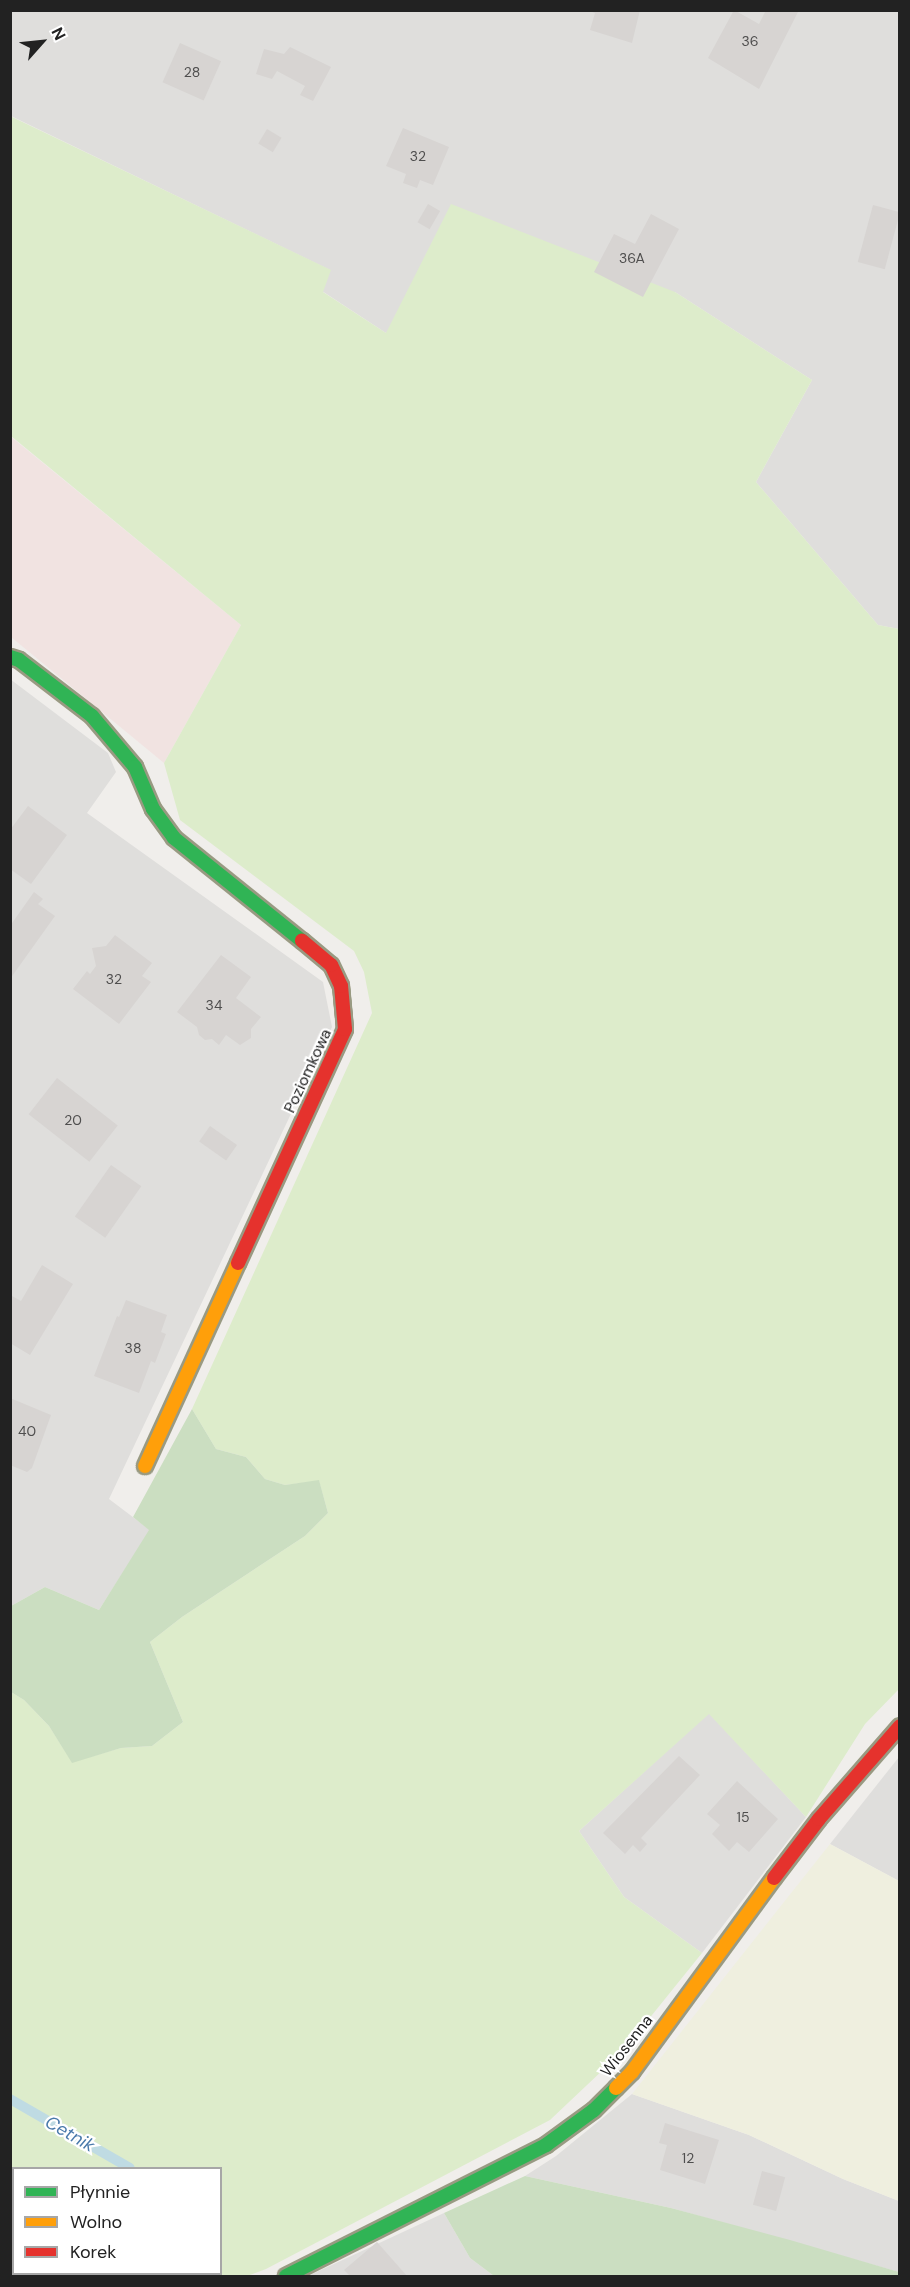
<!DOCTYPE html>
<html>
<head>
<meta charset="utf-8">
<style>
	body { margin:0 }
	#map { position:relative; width:910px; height:2287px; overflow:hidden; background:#f0eeeb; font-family:"DM Sans",sans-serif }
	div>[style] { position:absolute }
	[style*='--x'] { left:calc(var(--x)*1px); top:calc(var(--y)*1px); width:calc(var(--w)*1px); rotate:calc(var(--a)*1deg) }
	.residential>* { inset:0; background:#dfdedc }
	.commercial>* { inset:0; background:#f1e3e1 }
	.farmland>* { inset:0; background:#efefdf }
	.grass>* { inset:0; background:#ddeccb }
	.forest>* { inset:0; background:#cbdec1 }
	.stream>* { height:10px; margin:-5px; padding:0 5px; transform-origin:5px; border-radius:5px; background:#bfdbe3 }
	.building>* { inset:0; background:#d7d4d2; transform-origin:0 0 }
	.roads { filter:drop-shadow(2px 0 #999a82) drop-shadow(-2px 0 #999a82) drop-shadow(0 2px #999a82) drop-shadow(0 -2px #999a82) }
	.fast>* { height:14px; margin:-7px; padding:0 7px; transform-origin:7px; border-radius:7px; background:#30b455 }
	.slow>* { height:14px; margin:-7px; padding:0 7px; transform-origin:7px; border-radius:7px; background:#ff9f0a }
	.jam>* { height:14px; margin:-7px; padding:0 7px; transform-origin:7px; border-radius:7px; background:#e5322d }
	span { translate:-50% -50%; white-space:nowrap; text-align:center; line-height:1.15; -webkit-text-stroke:4.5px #fff; paint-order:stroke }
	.number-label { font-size:14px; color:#4f4e4e }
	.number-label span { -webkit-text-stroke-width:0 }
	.street-label { font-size:16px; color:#222 }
	.water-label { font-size:18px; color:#4a7aab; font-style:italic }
	.frame { position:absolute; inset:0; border:12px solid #222; pointer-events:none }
	.legend { position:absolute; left:12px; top:2167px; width:210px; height:108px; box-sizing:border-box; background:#fff; border:2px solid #a7a7a7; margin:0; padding:8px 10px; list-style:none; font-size:18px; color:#222 }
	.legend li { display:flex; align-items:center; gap:12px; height:30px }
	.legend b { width:30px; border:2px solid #a7a7a7 }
	.north { position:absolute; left:12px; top:12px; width:60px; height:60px; -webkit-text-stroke:4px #fff; paint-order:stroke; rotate:63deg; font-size:16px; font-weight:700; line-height:24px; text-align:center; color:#222 }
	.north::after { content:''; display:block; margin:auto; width:21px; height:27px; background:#222; clip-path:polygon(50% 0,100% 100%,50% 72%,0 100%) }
</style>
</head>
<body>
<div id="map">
	<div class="residential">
		<div style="clip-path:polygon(10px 11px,899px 11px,899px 629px,878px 625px,756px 482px,812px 380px,675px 292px,386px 333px,322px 291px,330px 270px,11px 116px)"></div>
		<div style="clip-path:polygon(10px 679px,108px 753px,116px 772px,87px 813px,323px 982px,332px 1027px,109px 1499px,150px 1530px,99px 1610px,45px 1587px,11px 1606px)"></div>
		<div style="clip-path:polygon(709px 1713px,806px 1817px,702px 1953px,624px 1897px,579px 1831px)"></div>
		<div style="clip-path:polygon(899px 1757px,899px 1881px,830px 1844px)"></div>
		<div style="clip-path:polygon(632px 2094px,749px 2135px,843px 2179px,899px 2201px,899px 2272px,671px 2208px,525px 2176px,556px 2156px)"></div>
		<div style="clip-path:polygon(444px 2213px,470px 2258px,494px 2276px,308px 2276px)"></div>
	</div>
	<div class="commercial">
		<div style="clip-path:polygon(10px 436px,241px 625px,164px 763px,11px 637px)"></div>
	</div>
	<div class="farmland">
		<div style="clip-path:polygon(830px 1844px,899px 1881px,899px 2201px,843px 2179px,749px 2135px,632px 2094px)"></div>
	</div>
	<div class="grass">
		<div style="clip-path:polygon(10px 116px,331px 270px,323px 292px,386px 333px,451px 204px,675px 292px,812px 380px,756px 482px,878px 625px,899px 629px,899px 1689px,865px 1724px,806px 1817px,709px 1714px,579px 1831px,624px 1897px,702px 1953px,623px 2051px,550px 2120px,266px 2269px,247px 2276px,33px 2276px,32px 2274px,220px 2274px,220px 2168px,14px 2168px,13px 2238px,11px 2232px,11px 1692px,24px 1700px,49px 1726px,72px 1762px,121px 1748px,152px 1746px,183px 1722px,150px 1642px,182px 1617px,305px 1536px,328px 1513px,319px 1481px,285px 1485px,265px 1479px,246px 1457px,216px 1449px,192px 1409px,372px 1013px,364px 972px,354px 951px,180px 820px,164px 763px,241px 625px,11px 436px)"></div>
	</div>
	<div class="forest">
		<div style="clip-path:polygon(192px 1409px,216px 1449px,246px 1457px,265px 1479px,285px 1485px,319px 1480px,328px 1513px,305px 1536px,182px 1617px,150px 1642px,183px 1722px,152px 1746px,121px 1748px,72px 1763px,49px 1726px,24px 1700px,11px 1692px,11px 1606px,45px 1587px,99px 1610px,149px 1530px,133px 1517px)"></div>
		<div style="clip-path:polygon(525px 2176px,671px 2208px,790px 2240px,899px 2272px,899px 2276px,494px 2276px,470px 2258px,444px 2213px)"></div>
	</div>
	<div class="stream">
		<div style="--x:10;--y:2099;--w:138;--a:29.9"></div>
	</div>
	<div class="building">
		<div style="clip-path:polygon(587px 10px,640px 10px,632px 43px,590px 30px,595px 13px)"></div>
		<div style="clip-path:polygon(734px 10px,759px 24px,766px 10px,799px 10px,759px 89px,708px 58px)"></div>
		<div style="left:180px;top:43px;width:45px;height:43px;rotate:24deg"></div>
		<div style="clip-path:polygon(290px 47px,331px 67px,313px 101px,300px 95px,305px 86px,277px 71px,272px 79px,256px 74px,264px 49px,284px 54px)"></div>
		<div style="clip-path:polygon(403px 128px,449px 147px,433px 185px,420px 180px,417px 188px,403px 183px,406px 174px,386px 166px)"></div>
		<div style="left:267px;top:129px;width:17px;height:17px;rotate:31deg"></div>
		<div style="left:428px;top:204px;width:14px;height:21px;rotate:30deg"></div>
		<div style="left:873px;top:205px;width:28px;height:59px;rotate:15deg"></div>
		<div style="clip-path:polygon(651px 214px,679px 229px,643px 297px,594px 272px,614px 234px,635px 244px)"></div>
		<div style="clip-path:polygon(28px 806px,67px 835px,31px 884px,10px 869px,10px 830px)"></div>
		<div style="clip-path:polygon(34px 892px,43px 899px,38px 904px,55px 916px,10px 979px,10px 926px)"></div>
		<div style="clip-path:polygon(115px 935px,152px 963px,142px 976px,151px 982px,119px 1024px,73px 989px,87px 971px,90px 974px,96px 966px,92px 948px,106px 946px)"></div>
		<div style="clip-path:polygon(221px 955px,251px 977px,236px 998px,261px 1017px,251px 1029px,251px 1038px,240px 1045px,226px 1035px,219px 1045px,212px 1039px,205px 1040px,199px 1035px,197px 1027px,177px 1012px)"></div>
		<div style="left:57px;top:1078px;width:77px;height:46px;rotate:38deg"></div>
		<div style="left:210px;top:1126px;width:33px;height:19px;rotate:35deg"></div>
		<div style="left:111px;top:1165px;width:37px;height:63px;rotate:35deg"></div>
		<div style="clip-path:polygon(42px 1265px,73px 1284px,30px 1355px,10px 1343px,10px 1295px,21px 1301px)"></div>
		<div style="clip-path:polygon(126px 1300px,167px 1315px,161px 1332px,166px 1334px,155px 1363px,151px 1361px,139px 1393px,94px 1376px,117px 1316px,119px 1317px)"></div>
		<div style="clip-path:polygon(10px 1398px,51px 1415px,32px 1468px,27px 1472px,10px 1465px)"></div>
		<div style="clip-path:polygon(679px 1756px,700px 1775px,641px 1838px,647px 1844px,640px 1852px,633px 1845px,625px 1854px,603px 1833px)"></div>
		<div style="clip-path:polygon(737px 1781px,778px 1819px,749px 1852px,737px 1842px,729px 1851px,712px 1834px,720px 1825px,707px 1814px)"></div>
		<div style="clip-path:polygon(665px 2123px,719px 2140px,705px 2184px,660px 2170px,667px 2145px,659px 2143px)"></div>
		<div style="left:762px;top:2171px;width:24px;height:35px;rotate:15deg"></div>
		<div style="clip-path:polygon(377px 2242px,407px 2276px,350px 2276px,344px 2270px)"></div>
	</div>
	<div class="roads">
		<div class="fast">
			<div style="--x:10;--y:657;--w:9;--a:18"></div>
			<div style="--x:19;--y:660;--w:92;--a:37.5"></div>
			<div style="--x:92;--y:716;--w:67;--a:49.9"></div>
			<div style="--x:135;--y:767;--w:46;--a:66.8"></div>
			<div style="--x:153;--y:809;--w:36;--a:54"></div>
			<div style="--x:174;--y:838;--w:164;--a:38.8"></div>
			<div style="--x:286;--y:2276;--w:291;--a:-26.7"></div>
			<div style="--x:546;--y:2145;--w:59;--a:-36.1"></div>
			<div style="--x:594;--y:2110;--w:31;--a:-45"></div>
		</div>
		<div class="slow">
			<div style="--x:145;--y:1466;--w:223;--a:-65.4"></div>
			<div style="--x:616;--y:2088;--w:23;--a:-45"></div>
			<div style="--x:632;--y:2072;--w:240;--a:-53.8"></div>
		</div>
		<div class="jam">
			<div style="--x:238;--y:1263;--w:257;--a:-65.4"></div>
			<div style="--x:345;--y:1029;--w:43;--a:-95.3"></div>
			<div style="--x:341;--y:986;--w:23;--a:-115"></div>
			<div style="--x:331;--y:965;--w:38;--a:-140"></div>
			<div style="--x:774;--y:1878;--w:74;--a:-52.7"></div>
			<div style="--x:819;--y:1819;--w:123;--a:-48.9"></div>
		</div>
	</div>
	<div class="number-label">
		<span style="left:750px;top:41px">36</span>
		<span style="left:192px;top:72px">28</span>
		<span style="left:418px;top:156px">32</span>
		<span style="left:632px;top:258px">36A</span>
		<span style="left:114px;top:979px">32</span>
		<span style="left:214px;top:1005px">34</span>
		<span style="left:73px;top:1120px">20</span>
		<span style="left:133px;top:1348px">38</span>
		<span style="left:27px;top:1431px">40</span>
		<span style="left:743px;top:1817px">15</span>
		<span style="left:688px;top:2158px">12</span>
	</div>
	<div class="street-label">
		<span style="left:308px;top:1071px;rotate:-65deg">Poziomkowa</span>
		<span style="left:627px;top:2046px;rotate:-52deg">Wiosenna</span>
	</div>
	<div class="water-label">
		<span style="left:70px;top:2134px;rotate:30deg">Cetnik</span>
	</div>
	<div class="frame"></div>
	<ul class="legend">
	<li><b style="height:8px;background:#30b455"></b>Płynnie</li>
	<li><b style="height:8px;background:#ff9f0a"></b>Wolno</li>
	<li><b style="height:8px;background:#e5322d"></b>Korek</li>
	</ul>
	<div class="north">N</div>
</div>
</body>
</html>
